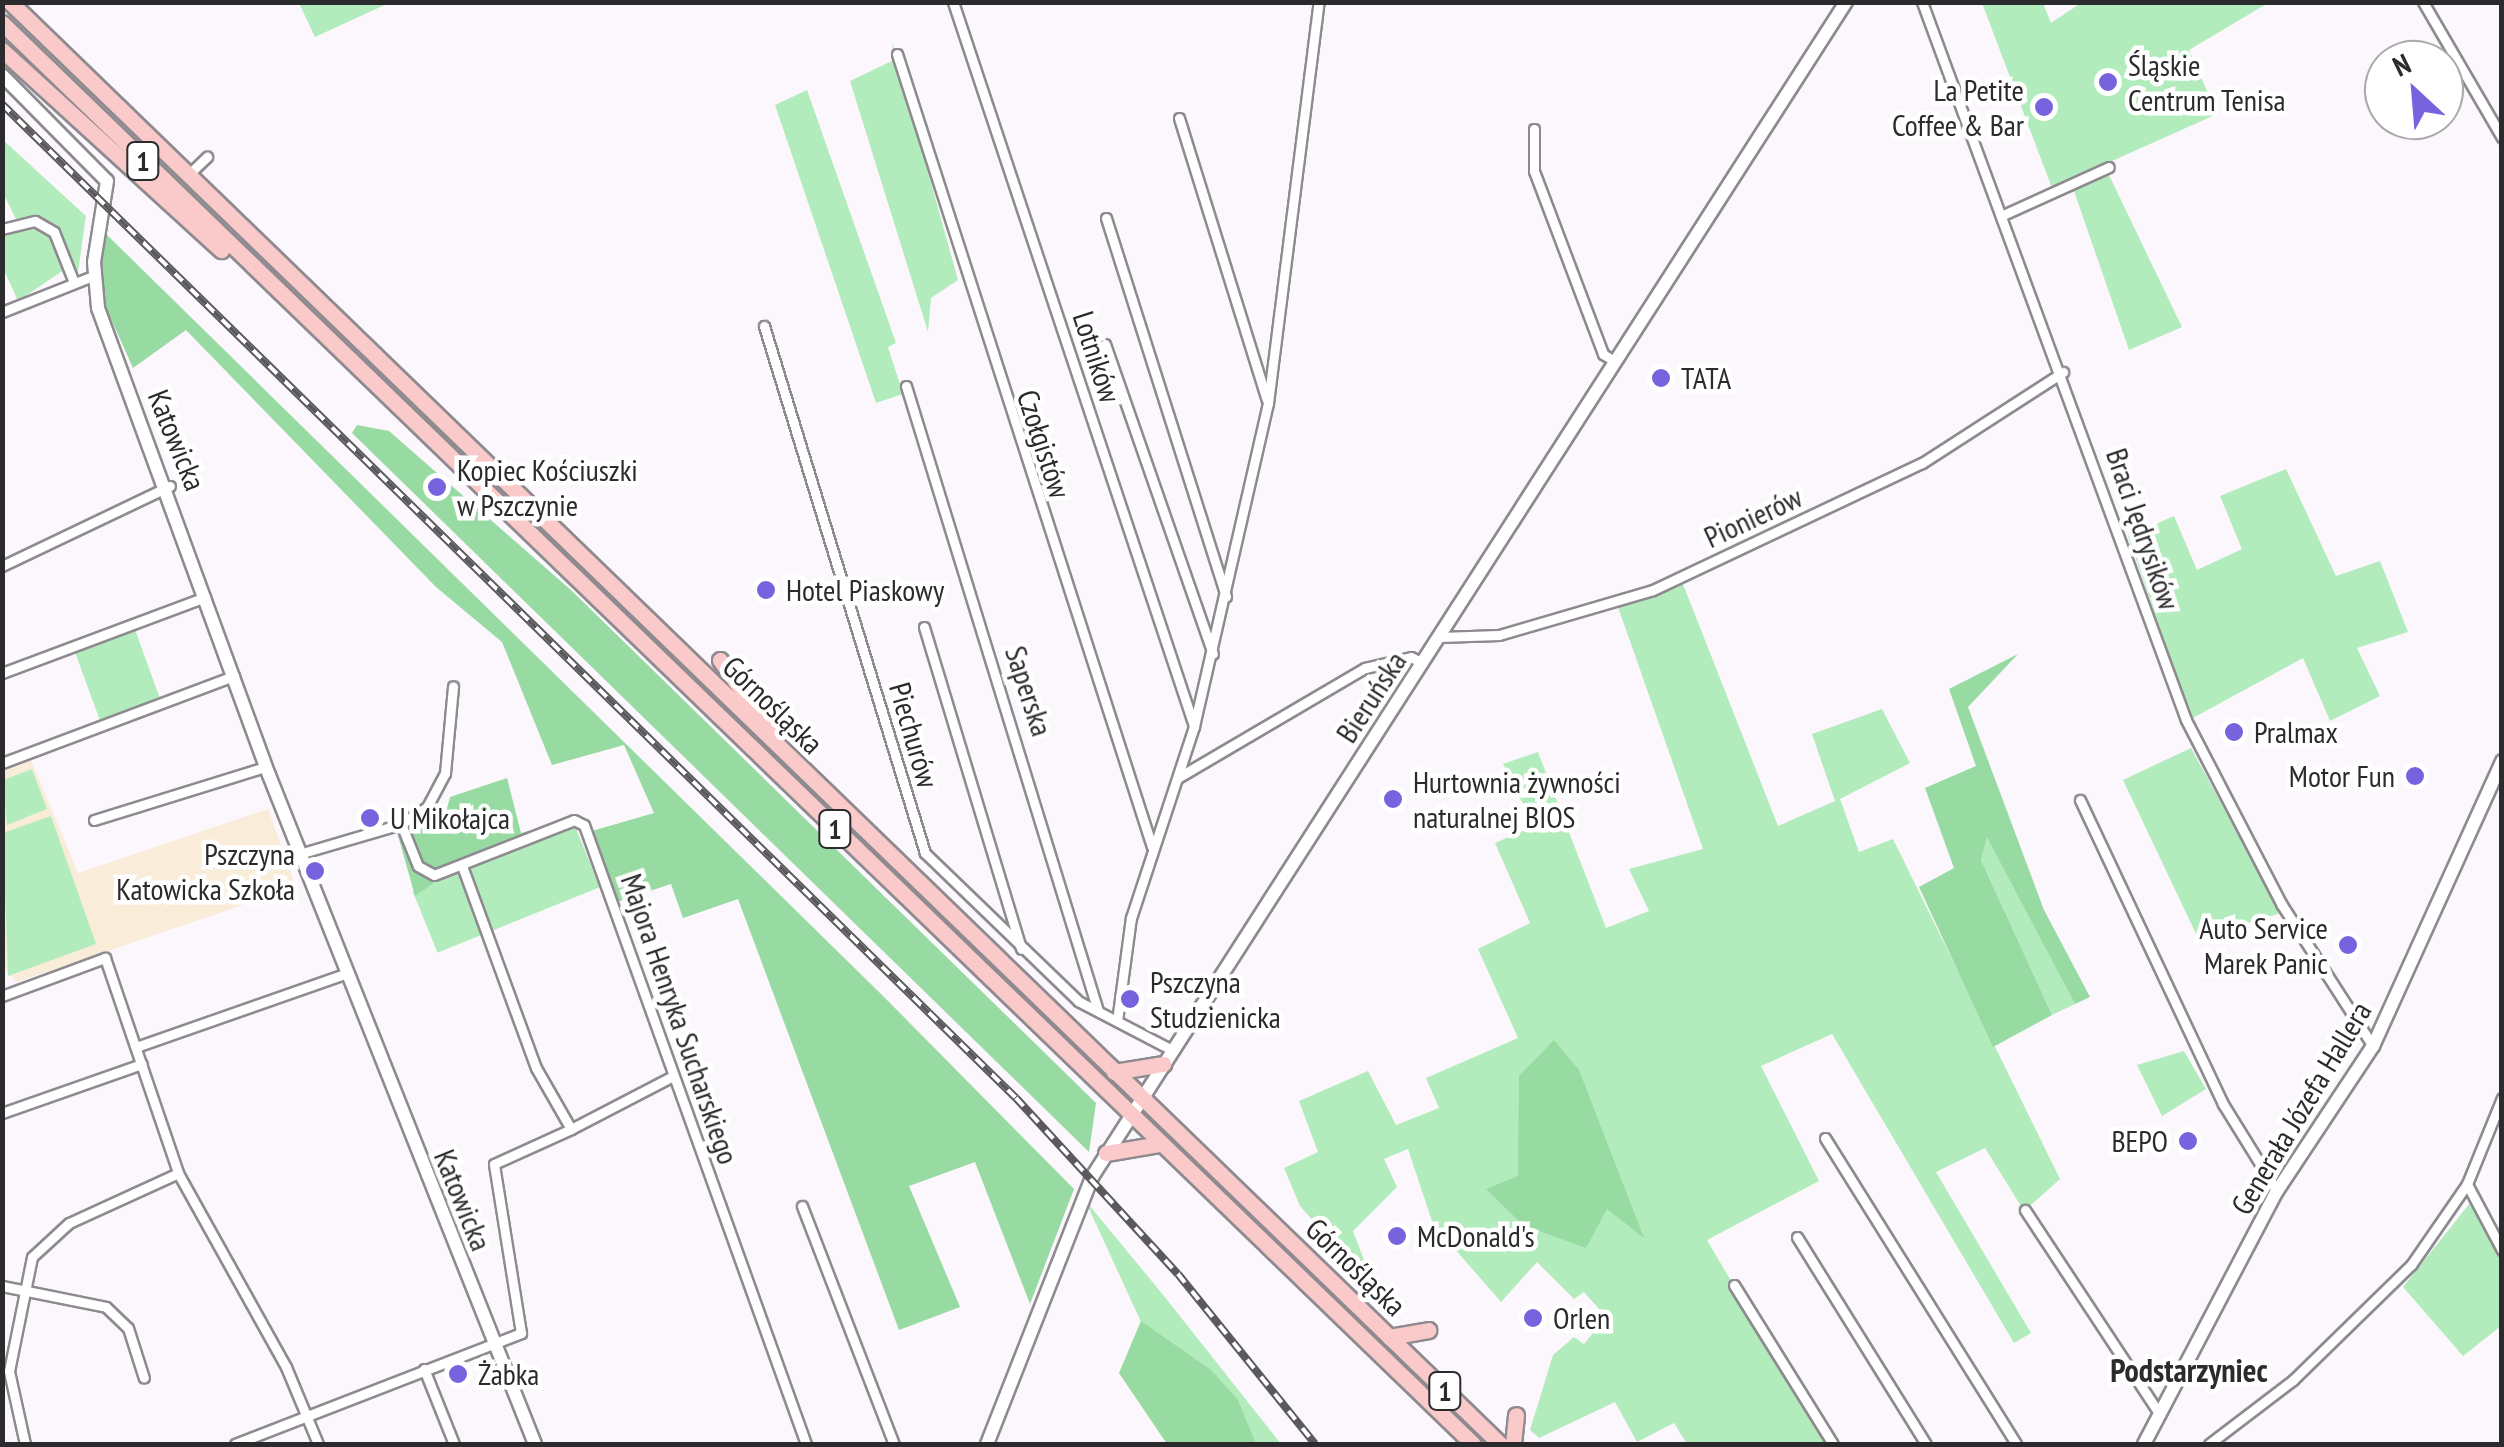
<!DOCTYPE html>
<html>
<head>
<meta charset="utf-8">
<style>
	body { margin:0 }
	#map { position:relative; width:2504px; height:1447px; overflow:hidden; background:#fbf7fc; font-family:"PT Sans Narrow",sans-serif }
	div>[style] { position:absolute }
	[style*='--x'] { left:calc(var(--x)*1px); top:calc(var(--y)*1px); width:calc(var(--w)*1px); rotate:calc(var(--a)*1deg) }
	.education>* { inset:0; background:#f9edd9 }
	.green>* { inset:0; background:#b3ecbc; transform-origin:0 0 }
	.forest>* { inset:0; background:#97daa2 }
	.roads { filter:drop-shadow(2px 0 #8e8b90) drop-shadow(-2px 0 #8e8b90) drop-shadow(0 2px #8e8b90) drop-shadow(0 -2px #8e8b90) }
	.street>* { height:9px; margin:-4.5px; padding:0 4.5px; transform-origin:4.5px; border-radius:4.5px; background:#fff }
	.secondary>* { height:12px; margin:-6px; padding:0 6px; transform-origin:6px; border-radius:6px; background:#fff }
	.primary>* { height:15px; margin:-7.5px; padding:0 7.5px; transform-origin:7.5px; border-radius:7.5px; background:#fac9c9 }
	.rail>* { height:8px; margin-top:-4px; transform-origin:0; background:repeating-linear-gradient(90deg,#fff 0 11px,#5a595b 0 22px); box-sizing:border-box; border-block:2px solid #5a595b }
	.dots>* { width:28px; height:28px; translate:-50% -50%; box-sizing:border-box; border:5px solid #fff; border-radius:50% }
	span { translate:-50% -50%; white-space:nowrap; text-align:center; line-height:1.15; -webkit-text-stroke:9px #fff; paint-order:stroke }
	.shield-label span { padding:2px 8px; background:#fff; border:2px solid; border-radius:8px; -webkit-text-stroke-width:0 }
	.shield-label { font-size:28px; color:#2b2a2c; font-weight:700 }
	.poi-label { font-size:30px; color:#2b2a2c }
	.left { translate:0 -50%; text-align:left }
	.right { translate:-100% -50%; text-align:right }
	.street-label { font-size:30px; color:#2b2a2c }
	.neighbourhood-label { font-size:32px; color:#2b2a2c; font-weight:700 }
	.frame { position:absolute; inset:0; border:5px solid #2b2a2c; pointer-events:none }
	.north { position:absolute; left:2364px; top:40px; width:100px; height:100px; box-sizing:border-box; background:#fff; border:2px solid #aaaaab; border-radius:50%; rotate:334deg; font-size:28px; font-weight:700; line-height:40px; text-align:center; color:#2b2a2c }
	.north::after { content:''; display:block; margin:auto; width:35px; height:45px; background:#7863de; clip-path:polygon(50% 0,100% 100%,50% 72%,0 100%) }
</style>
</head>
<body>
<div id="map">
	<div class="education">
		<div style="clip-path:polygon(31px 760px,78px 873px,268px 809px,296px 887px,17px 982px,3px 967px,2px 770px)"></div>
	</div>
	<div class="green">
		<div style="clip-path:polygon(299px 3px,389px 3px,315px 37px)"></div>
		<div style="clip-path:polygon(1982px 3px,2043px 3px,2051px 23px,2081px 3px,2268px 3px,2189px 50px,2217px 114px,2052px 188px)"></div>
		<div style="clip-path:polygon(892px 42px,958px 280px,931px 298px,928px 332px,850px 81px,894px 60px)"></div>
		<div style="clip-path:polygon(807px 90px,896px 343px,888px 347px,903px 394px,876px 403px,775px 105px)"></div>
		<div style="clip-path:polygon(2px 139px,86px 216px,78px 272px,55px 229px,37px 216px,16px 219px,3px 193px)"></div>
		<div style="clip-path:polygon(2108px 173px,2182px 327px,2129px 350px,2074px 191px)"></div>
		<div style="clip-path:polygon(27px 227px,51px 235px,64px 270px,18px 301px,3px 268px,2px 235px)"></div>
		<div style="clip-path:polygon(2286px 469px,2336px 576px,2380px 561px,2408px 632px,2357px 648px,2380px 696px,2330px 721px,2303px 658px,2191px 719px,2128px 536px,2174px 516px,2197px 570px,2242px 549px,2220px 496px)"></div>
		<div style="clip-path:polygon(1683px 584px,1778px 826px,1835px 801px,1812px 734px,1882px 709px,1910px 763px,1840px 799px,1859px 852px,1893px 839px,2060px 1179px,2024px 1211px,1985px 1148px,1936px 1172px,2031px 1333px,2014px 1343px,1832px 1034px,1761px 1066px,1819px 1181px,1707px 1240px,1827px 1444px,1687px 1444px,1674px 1423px,1637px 1442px,1615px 1402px,1539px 1438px,1530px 1430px,1553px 1355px,1574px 1337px,1584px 1344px,1606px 1317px,1584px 1292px,1574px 1299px,1537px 1262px,1501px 1302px,1433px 1224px,1408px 1149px,1384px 1159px,1397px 1187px,1353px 1231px,1376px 1292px,1300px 1206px,1284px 1168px,1318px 1152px,1299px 1101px,1368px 1071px,1396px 1125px,1439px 1108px,1426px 1078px,1518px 1038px,1478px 949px,1530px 923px,1495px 843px,1534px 826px,1503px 764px,1538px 752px,1606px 928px,1649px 911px,1629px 869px,1703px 849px,1618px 607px)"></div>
		<div style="left:134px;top:627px;width:76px;height:64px;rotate:70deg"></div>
		<div style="clip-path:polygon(2191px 748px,2281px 913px,2198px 938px,2123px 780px)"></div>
		<div style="clip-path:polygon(32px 769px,47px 809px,7px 825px,3px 780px)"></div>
		<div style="clip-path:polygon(51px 816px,96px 944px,8px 976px,3px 833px)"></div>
		<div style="left:575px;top:826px;width:66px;height:175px;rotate:68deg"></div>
		<div style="clip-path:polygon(1987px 835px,2075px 1004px,2052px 1015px,1981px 860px)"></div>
		<div style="clip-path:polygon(2184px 1051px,2206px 1089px,2162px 1116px,2137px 1065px)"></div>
		<div style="clip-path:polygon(1085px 1200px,1164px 1296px,1281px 1444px,1197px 1444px)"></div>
		<div style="clip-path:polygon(2470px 1203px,2501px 1255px,2501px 1326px,2463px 1356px,2403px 1287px)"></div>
	</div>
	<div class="forest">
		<div style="clip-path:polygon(105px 233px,884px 997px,1074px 1189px,1030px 1304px,975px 1162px,909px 1186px,960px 1307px,899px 1330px,738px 899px,683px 918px,671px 884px,617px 902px,592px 831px,654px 813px,624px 745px,552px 765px,502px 642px,436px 587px,186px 330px,133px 368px,99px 292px)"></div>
		<div style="clip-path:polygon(357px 425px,389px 431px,572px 591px,1096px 1103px,1089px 1152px,352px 433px)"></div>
		<div style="clip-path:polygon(2018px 654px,1968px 707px,2044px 910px,2090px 997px,2075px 1004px,1987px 837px,1981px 860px,2052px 1015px,1993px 1047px,1919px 887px,1954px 868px,1925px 788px,1976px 766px,1949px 689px)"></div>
		<div style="clip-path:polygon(507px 778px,521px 833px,547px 826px,467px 860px,415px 896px,397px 832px,444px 820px,450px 797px)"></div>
		<div style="clip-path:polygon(1554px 1040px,1579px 1070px,1644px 1238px,1607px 1209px,1586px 1248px,1523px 1225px,1486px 1189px,1518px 1176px,1519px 1076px)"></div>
		<div style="clip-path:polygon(1141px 1321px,1211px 1370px,1238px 1400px,1256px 1444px,1167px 1444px,1119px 1373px)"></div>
	</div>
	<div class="roads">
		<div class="street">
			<div style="--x:953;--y:2;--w:763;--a:71.59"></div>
			<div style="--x:1922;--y:2;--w:765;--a:69.81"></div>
			<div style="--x:2186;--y:720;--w:208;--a:62.6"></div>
			<div style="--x:2282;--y:905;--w:168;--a:57.2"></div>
			<div style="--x:2423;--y:2;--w:157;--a:59.8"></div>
			<div style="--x:897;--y:54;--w:833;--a:72.17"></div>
			<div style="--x:1179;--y:118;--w:295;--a:72.7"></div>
			<div style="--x:1534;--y:129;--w:42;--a:90"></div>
			<div style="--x:1534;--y:171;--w:196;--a:69.3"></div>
			<div style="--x:1603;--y:354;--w:15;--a:32"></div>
			<div style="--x:187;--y:176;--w:28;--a:-44"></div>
			<div style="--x:2003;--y:215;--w:116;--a:-24.4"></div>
			<div style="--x:1106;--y:218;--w:397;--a:72.4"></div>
			<div style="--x:2;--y:229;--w:34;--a:-14"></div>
			<div style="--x:35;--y:221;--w:22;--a:30"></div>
			<div style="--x:54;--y:232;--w:52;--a:68.4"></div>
			<div style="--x:2;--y:312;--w:98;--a:-21.6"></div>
			<div style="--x:764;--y:326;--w:551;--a:73.01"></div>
			<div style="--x:925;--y:853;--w:213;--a:44"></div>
			<div style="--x:1078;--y:1001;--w:106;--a:27.5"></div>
			<div style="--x:1105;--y:344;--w:328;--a:70.8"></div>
			<div style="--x:906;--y:386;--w:654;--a:72.92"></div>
			<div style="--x:2;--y:566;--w:186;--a:-25.5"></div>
			<div style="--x:924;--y:627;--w:336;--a:73.2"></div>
			<div style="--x:1440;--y:637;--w:59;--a:-1.9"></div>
			<div style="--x:1499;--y:635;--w:160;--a:-16.3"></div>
			<div style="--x:1653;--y:590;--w:297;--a:-25.3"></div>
			<div style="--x:1922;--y:463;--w:168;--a:-32.8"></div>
			<div style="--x:2;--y:673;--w:217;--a:-20.5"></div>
			<div style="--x:2;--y:763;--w:248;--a:-20.6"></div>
			<div style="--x:1179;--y:777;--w:216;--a:-30.4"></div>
			<div style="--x:1365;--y:668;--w:47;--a:-13.4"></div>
			<div style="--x:1411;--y:657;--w:13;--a:27"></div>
			<div style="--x:2080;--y:800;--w:336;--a:64.8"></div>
			<div style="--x:2223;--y:1104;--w:102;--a:58.2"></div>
			<div style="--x:94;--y:820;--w:179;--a:-17.2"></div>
			<div style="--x:401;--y:824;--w:45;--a:68"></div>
			<div style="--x:418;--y:866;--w:18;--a:29"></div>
			<div style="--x:434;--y:875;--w:150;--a:-21.4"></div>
			<div style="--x:574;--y:820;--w:11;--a:27"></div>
			<div style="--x:584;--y:825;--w:658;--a:70.27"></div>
			<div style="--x:299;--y:854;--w:106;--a:-16.4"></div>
			<div style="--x:401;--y:824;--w:31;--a:-33"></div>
			<div style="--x:427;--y:807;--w:38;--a:-62"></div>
			<div style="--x:445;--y:773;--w:87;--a:-84.7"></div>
			<div style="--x:2;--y:996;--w:110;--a:-20.3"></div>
			<div style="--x:105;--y:958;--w:227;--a:71.2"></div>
			<div style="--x:178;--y:1173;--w:222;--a:60.9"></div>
			<div style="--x:286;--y:1367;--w:83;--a:67.4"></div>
			<div style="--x:1117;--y:1021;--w:104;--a:-82.3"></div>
			<div style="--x:1131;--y:918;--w:202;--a:-71.8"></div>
			<div style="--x:1194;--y:726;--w:331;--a:-77.1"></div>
			<div style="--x:1268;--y:403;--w:404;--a:-82.8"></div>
			<div style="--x:136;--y:1047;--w:224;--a:-19.3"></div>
			<div style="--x:2;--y:1113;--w:148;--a:-19.3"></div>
			<div style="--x:571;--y:1129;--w:115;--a:-27.5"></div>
			<div style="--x:1825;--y:1138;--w:361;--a:58"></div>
			<div style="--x:2467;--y:1184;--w:75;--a:62.1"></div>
			<div style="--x:802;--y:1206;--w:255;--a:68.9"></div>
			<div style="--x:2025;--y:1210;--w:245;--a:56.6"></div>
			<div style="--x:1797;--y:1237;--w:244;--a:58.1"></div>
			<div style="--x:1734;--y:1285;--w:187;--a:58.1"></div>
			<div style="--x:2;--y:1286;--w:106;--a:11.4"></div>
			<div style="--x:106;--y:1307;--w:30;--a:44"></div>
			<div style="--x:128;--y:1328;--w:52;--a:72.3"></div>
			<div style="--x:424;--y:1369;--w:81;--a:68.2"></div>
			<div style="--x:25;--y:1444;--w:75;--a:-102.4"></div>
			<div style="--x:9;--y:1371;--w:116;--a:-78.6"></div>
			<div style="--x:32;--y:1257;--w:50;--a:-42.6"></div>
			<div style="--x:69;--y:1223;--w:120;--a:-24.6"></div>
			<div style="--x:235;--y:1444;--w:307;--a:-21.2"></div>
			<div style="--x:521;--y:1333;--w:171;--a:-99.1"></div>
			<div style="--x:494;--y:1164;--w:85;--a:-24.4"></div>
			<div style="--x:571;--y:1129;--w:70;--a:-119.8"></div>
			<div style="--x:536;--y:1068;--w:213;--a:-110.1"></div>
			<div style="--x:2209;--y:1444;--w:106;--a:-37.3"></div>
			<div style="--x:2293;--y:1380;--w:165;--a:-44.3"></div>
			<div style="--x:2411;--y:1265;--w:98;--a:-55.3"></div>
			<div style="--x:2467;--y:1184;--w:93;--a:-67.9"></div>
		</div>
		<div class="secondary">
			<div style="--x:2;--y:75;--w:149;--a:45.3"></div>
			<div style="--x:107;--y:181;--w:82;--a:99.1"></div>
			<div style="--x:94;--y:262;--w:46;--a:85"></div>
			<div style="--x:98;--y:308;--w:497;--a:69.9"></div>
			<div style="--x:269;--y:775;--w:720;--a:68.32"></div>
			<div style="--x:987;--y:1444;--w:287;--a:-68.5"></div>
			<div style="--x:1092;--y:1177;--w:1396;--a:-57.31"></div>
			<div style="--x:2144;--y:1444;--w:286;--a:-62.3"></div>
			<div style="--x:2277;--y:1191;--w:174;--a:-56.5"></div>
			<div style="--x:2373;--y:1046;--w:313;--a:-65.6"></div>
		</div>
		<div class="primary">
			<div style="--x:10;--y:2;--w:2074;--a:44.06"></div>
			<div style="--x:2;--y:23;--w:2045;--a:44.01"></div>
			<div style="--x:2;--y:50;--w:297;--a:42.4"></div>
			<div style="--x:720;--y:660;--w:86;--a:54.5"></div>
			<div style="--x:1114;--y:1072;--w:50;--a:-9.3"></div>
			<div style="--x:1106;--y:1153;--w:55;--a:-9.5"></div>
			<div style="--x:1389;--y:1337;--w:40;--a:-10"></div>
			<div style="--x:1513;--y:1444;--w:29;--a:-84"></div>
		</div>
	</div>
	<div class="rail">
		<div style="--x:2;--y:104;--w:1420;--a:44.43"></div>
		<div style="--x:1016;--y:1098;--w:239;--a:47.4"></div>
		<div style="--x:1178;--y:1274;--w:218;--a:51.1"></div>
	</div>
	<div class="dots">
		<div style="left:2108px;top:82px;background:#7863de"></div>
		<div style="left:2044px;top:107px;background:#7863de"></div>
		<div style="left:1661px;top:378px;background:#7863de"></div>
		<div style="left:437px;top:487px;background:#7863de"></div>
		<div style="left:766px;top:590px;background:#7863de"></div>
		<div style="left:2234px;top:732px;background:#7863de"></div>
		<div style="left:2415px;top:776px;background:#7863de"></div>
		<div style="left:1393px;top:799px;background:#7863de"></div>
		<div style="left:370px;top:818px;background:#7863de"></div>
		<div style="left:315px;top:871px;background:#7863de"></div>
		<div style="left:2348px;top:945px;background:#7863de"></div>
		<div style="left:1130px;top:999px;background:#7863de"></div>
		<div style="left:2188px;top:1141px;background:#7863de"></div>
		<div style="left:1397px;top:1236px;background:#7863de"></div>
		<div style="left:1533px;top:1318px;background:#7863de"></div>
		<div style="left:458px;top:1374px;background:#7863de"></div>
	</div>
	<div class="shield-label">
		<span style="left:143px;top:161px">1</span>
		<span style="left:835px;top:829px">1</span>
		<span style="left:1445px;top:1391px">1</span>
	</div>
	<div class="poi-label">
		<span class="left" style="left:2128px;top:82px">Śląskie<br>Centrum Tenisa</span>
		<span class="right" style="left:2024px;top:107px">La Petite<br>Coffee &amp; Bar</span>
		<span class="left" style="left:1681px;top:378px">TATA</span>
		<span class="left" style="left:457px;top:487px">Kopiec Kościuszki<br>w Pszczynie</span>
		<span class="left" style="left:786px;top:590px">Hotel Piaskowy</span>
		<span class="left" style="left:2254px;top:732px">Pralmax</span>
		<span class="right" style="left:2395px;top:776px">Motor Fun</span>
		<span class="left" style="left:1413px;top:799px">Hurtownia żywności<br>naturalnej BIOS</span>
		<span class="left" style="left:390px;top:818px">U Mikołajca</span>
		<span class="right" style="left:295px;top:871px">Pszczyna<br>Katowicka Szkoła</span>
		<span class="right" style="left:2328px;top:945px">Auto Service<br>Marek Panic</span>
		<span class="left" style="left:1150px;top:999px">Pszczyna<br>Studzienicka</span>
		<span class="right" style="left:2168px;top:1141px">BEPO</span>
		<span class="left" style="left:1417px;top:1236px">McDonald's</span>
		<span class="left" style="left:1553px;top:1318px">Orlen</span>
		<span class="left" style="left:478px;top:1374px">Żabka</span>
	</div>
	<div class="street-label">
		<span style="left:1097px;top:357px;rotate:72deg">Lotników</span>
		<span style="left:177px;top:440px;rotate:68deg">Katowicka</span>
		<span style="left:1044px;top:444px;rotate:72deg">Czołgistów</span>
		<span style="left:1753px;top:517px;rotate:-25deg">Pionierów</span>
		<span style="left:2143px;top:529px;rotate:71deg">Braci Jędrysików</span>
		<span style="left:1029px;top:691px;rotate:72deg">Saperska</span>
		<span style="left:1371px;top:697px;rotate:-57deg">Bieruńska</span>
		<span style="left:773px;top:705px;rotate:44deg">Górnośląska</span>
		<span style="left:914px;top:735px;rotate:74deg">Piechurów</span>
		<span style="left:680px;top:1019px;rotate:71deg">Majora Henryka Sucharskiego</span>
		<span style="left:2301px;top:1108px;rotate:-59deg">Generała Józefa Hallera</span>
		<span style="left:463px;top:1200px;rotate:68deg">Katowicka</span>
		<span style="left:1356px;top:1267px;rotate:44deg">Górnośląska</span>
	</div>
	<div class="neighbourhood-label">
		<span style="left:2189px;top:1370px">Podstarzyniec</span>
	</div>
	<div class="frame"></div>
	<div class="north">N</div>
</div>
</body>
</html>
